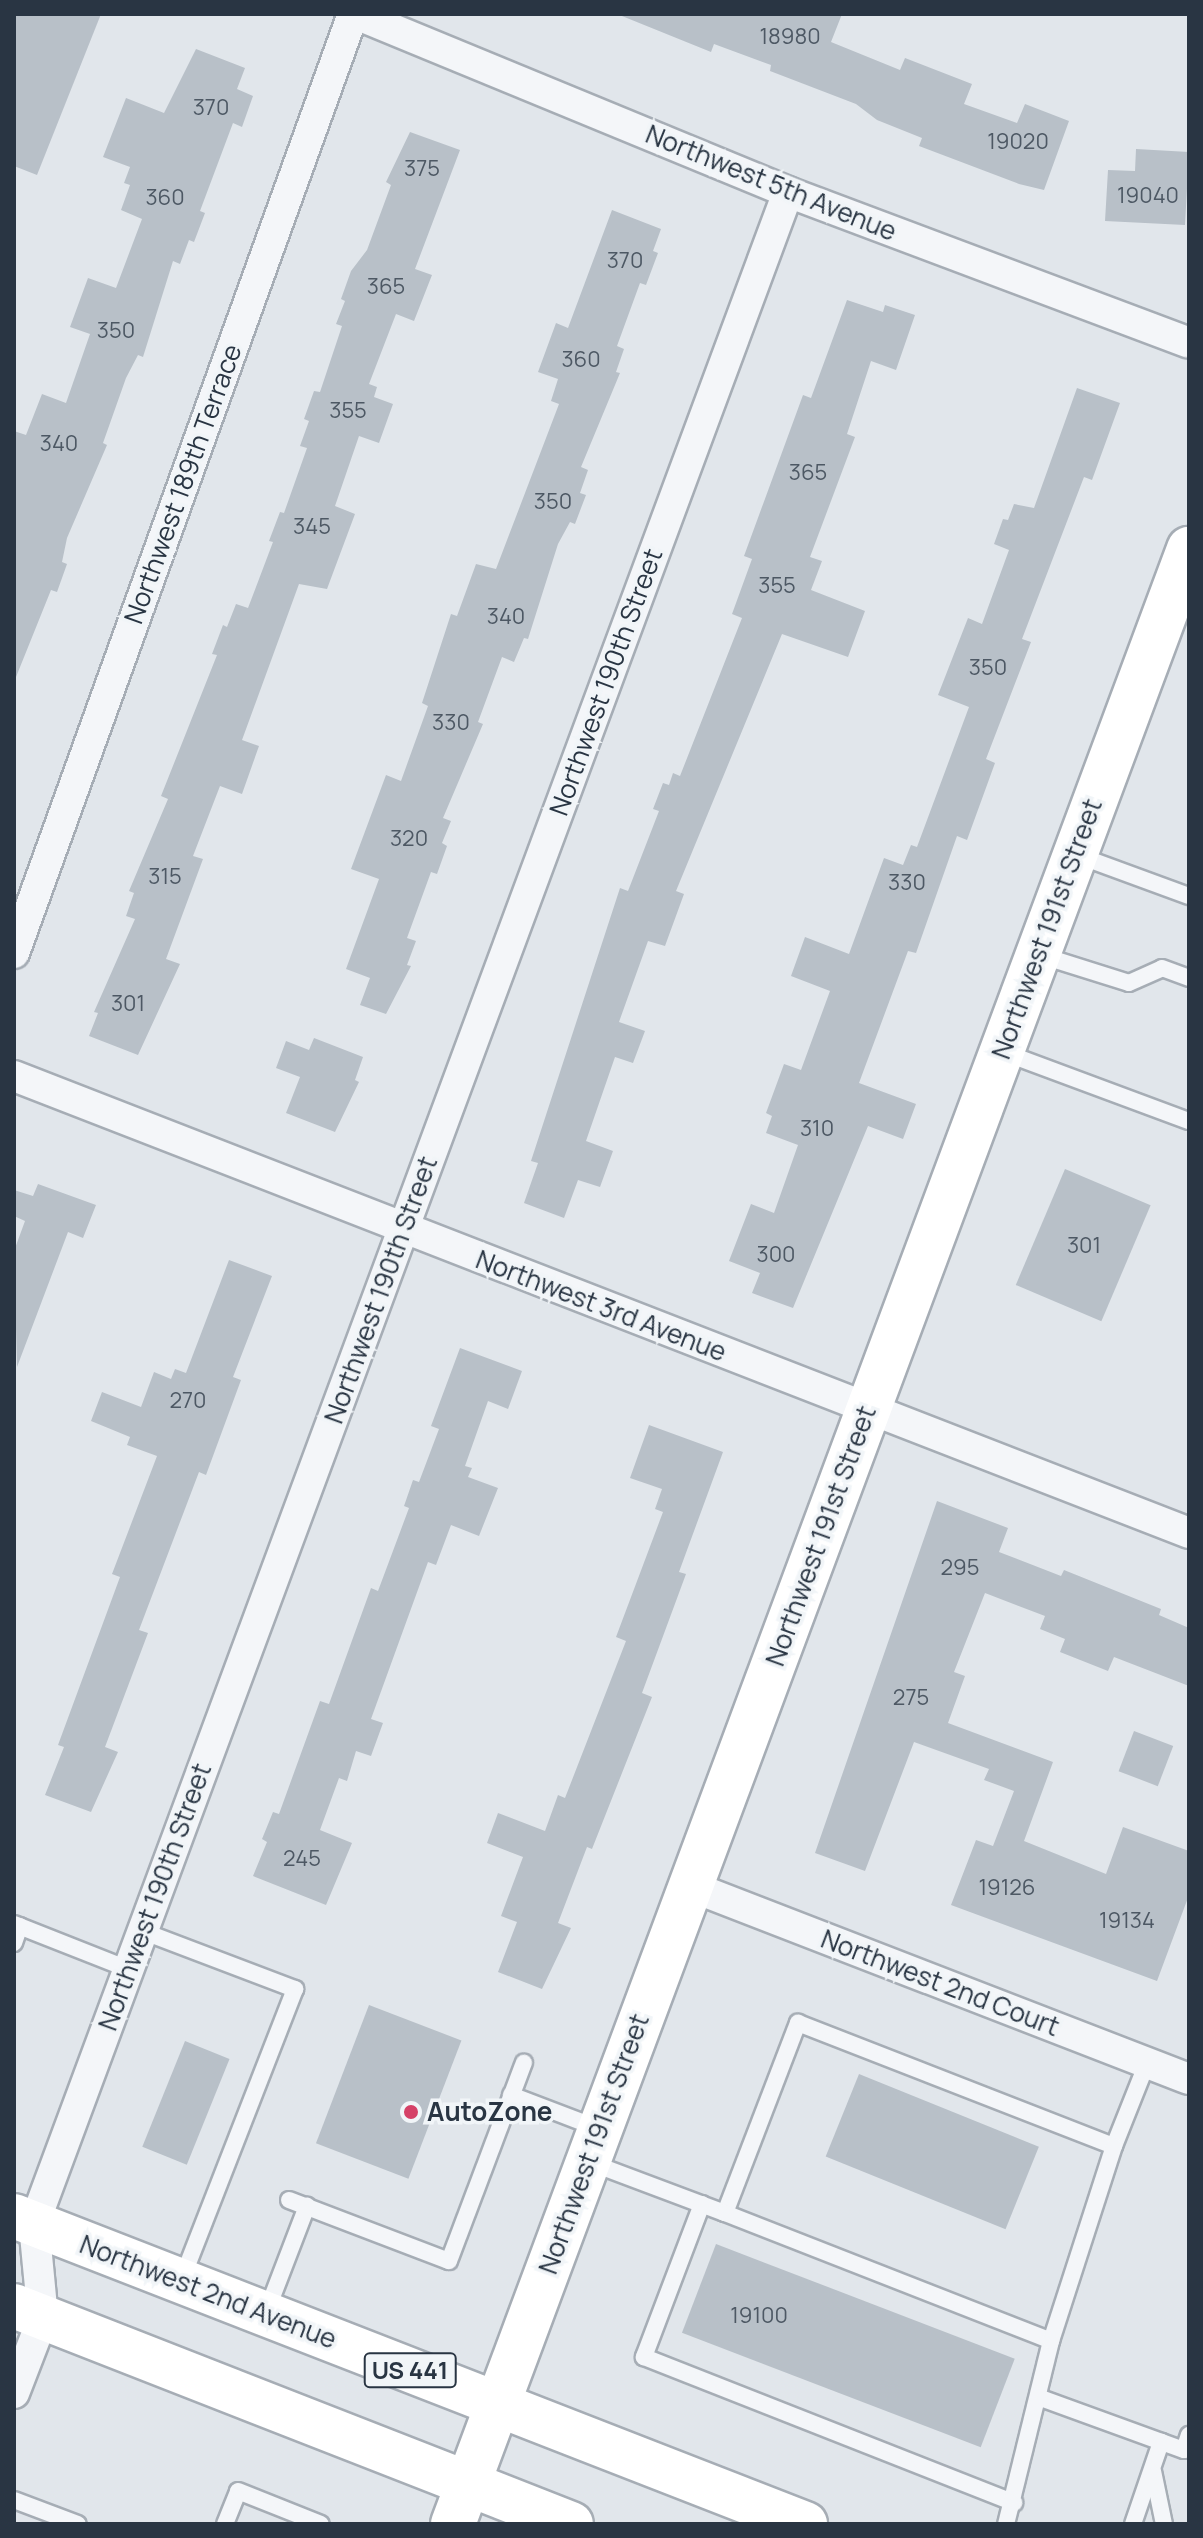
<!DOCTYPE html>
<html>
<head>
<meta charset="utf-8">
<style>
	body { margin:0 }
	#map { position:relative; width:1203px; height:2538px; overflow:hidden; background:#e1e6eb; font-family:Manrope,sans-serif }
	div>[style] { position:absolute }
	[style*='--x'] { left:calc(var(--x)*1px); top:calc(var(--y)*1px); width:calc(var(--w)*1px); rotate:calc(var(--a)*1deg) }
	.building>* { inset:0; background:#b8c0c8; transform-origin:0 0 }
	.roads { filter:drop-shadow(2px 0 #a6adb5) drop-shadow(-2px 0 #a6adb5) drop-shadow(0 2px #a6adb5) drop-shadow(0 -2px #a6adb5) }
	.lane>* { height:16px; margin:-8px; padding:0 8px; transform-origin:8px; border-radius:8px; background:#f4f6f9 }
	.street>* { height:30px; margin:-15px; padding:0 15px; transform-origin:15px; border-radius:15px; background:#f4f6f9 }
	.secondary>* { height:44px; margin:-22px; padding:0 22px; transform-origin:22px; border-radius:22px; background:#fff }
	.primary>* { height:44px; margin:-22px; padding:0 22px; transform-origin:22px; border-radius:22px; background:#fff }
	.dots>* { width:22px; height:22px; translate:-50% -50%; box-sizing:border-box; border:4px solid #f1f5f8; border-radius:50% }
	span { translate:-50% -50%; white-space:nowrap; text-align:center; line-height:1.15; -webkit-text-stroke:7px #f1f5f8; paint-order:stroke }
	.number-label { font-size:22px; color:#4d5864 }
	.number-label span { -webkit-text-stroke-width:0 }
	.shield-label span { padding:2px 6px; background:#f1f5f8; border:2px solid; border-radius:6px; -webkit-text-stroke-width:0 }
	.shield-label { font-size:24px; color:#293543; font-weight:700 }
	.street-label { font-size:26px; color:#293543 }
	.poi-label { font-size:26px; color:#293543; font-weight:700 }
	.left { translate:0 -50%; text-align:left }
	.frame { position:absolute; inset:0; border:16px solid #293543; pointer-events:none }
</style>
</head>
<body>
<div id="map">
	<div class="building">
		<div style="clip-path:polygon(14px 14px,101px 14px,37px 175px,14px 166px)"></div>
		<div style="clip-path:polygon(617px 14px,842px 14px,831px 42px,900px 70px,905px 58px,972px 84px,964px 104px,1017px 123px,1025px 104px,1069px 121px,1044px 190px,1019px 184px,919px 146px,922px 138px,877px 120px,856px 104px,770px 71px,771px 65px,714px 44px,711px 52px)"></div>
		<div style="clip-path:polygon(196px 49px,245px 68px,237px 89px,253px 96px,242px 127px,233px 123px,200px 211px,205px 213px,194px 242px,189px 240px,180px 264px,173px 261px,143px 357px,138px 355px,126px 378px,103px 443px,107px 445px,67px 538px,62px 562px,67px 564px,57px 592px,51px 590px,14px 682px,14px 431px,26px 435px,42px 394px,66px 403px,90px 334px,70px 327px,88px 278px,116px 288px,142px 219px,121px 210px,130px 185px,124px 183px,130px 167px,103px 157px,126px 98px,164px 113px)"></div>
		<div style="clip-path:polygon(410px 132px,460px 150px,415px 269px,432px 275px,414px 321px,396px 314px,369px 384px,377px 387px,374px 397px,393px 404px,379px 443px,359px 436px,335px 506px,355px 514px,327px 589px,299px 584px,242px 740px,259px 746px,242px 794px,220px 786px,193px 856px,203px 859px,166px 959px,180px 964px,138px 1055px,89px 1036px,98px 1013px,94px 1012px,135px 919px,126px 916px,134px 893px,129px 891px,168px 799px,161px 796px,217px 655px,212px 654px,223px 625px,227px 627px,236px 604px,248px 608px,273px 542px,269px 541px,280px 512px,284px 513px,307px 448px,300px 446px,309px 421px,304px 419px,314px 391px,320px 392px,342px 326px,336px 324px,345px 301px,341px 299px,351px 271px,367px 250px,391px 185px,386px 182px)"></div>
		<div style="clip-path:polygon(1136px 149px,1189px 152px,1185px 225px,1105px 221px,1108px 170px,1135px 171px)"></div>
		<div style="clip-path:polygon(612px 210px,661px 229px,653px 251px,658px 253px,646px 285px,640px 283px,617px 346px,624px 349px,616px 372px,620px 373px,581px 467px,588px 470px,580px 493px,586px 495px,575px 524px,570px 522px,558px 544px,528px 639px,524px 638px,514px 662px,502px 657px,478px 722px,483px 724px,443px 818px,451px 821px,442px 843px,447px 846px,437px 874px,431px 872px,407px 938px,416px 941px,407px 965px,411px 966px,386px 1014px,360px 1005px,370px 978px,346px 969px,379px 879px,351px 869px,386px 775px,401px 781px,428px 706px,422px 703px,451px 614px,457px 616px,476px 564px,496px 569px,559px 404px,551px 401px,558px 379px,538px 372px,556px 323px,568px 328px)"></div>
		<div style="clip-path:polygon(847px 300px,883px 312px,885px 305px,915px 315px,896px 370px,871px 361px,847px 434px,855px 437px,810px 557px,822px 561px,811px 590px,865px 611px,848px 657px,782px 634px,676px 891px,684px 894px,665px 946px,648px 941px,619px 1022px,645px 1031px,633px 1063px,615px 1057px,586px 1141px,613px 1151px,600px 1187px,578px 1180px,564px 1218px,524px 1203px,538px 1163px,531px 1161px,620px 888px,628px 891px,659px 811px,653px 809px,663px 783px,669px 785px,673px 773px,680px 776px,742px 618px,732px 614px,752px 559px,744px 556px,803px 395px,811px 398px)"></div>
		<div style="clip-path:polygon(1077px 388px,1120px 403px,1092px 480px,1084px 477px,1022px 639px,1031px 642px,986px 759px,995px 763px,967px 840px,957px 836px,916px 953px,908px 951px,859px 1083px,916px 1104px,903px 1139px,868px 1126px,793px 1308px,752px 1293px,760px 1273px,729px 1261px,751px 1204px,774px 1213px,798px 1145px,766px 1133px,772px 1116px,766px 1113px,784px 1064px,801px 1070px,830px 991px,791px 976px,805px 937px,849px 954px,884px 858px,903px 865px,911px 845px,917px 847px,969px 707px,938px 695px,968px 618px,982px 624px,1009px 550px,994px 544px,1003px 519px,1008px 520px,1014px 504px,1034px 508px)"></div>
		<div style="clip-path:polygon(314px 1038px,363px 1057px,355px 1080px,359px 1082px,335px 1132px,286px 1113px,300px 1077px,276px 1068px,286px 1041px,309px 1050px)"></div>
		<div style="left:1065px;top:1169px;width:93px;height:126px;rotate:23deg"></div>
		<div style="clip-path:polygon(38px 1184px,96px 1205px,83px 1238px,68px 1232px,17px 1367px,14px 1251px,25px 1221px,14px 1216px,14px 1190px,33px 1196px)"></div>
		<div style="clip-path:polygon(229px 1260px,272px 1276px,233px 1377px,241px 1380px,206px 1475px,199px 1472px,139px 1630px,148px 1633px,105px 1747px,118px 1752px,91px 1812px,45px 1795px,64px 1747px,58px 1745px,120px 1577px,112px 1574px,157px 1456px,127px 1445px,130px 1437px,91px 1421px,102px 1392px,141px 1407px,154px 1372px,171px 1379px,175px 1369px,186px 1373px)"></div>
		<div style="clip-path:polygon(460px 1348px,522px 1371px,508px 1409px,488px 1401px,465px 1466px,472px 1468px,468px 1477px,498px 1488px,479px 1536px,451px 1525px,436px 1565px,428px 1562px,371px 1719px,383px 1723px,371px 1756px,356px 1751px,347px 1781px,339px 1778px,320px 1830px,352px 1843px,326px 1905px,253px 1876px,267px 1842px,262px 1839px,273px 1812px,279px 1814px,320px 1701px,329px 1704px,371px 1588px,378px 1591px,409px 1508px,404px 1506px,413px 1480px,419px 1482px,439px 1429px,431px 1426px)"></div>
		<div style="clip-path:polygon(649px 1425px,723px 1452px,679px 1572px,686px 1574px,642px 1693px,652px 1697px,592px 1849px,587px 1847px,558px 1923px,571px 1928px,542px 1989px,498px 1972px,517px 1922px,501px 1916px,523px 1857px,487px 1843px,498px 1813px,545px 1831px,558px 1795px,565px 1798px,626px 1641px,616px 1637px,663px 1512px,655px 1509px,662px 1489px,630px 1478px)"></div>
		<div style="clip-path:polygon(937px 1501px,1008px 1528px,999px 1552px,1061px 1576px,1064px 1570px,1161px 1609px,1159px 1615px,1189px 1628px,1189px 1686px,1114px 1657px,1108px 1671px,1060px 1652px,1065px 1639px,1040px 1629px,1045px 1616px,985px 1593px,954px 1672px,965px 1676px,948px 1723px,1053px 1762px,1024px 1841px,1106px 1874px,1123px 1827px,1189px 1851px,1189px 1895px,1157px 1981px,951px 1905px,976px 1840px,993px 1846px,1014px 1791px,984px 1780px,989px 1769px,914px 1742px,865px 1871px,815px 1853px)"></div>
		<div style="left:1134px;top:1731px;width:42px;height:43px;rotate:21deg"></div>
		<div style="left:369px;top:2005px;width:99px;height:148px;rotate:21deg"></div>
		<div style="left:185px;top:2041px;width:48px;height:114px;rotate:22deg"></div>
		<div style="left:859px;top:2074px;width:194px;height:89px;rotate:22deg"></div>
		<div style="left:716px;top:2244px;width:320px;height:95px;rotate:21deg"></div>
	</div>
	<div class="roads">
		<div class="lane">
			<div style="--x:1077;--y:855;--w:119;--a:20.1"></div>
			<div style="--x:1040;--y:955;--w:93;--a:17.5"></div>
			<div style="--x:1129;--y:983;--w:36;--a:-24"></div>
			<div style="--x:1162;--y:968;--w:29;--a:20"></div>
			<div style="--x:1003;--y:1052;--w:198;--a:20.4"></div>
			<div style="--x:14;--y:1924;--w:123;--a:21.5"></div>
			<div style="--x:142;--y:1931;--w:164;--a:20.8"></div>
			<div style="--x:295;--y:1989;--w:311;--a:111.3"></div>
			<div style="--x:14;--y:1943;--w:18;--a:-71"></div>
			<div style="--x:511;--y:2095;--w:95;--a:20.9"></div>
			<div style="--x:589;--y:2162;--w:145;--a:20.6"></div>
			<div style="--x:725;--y:2213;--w:204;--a:-69"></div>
			<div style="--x:798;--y:2023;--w:339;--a:21.3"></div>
			<div style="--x:1114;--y:2146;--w:89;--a:-68.3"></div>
			<div style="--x:289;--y:2200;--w:171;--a:20.9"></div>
			<div style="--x:449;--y:2261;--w:212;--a:-69.3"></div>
			<div style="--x:702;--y:2204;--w:164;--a:110.8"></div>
			<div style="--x:644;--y:2357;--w:398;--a:21.5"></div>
			<div style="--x:725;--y:2213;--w:350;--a:21.4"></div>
			<div style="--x:1051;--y:2341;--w:188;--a:103.8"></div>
			<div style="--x:266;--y:2313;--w:115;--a:-69"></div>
			<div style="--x:1051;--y:2341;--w:205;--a:-72.1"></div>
			<div style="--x:1038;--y:2397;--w:155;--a:20"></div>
			<div style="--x:1184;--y:2450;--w:16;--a:-72"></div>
			<div style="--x:1153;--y:2471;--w:54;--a:78.3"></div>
			<div style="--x:14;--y:2500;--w:68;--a:20.6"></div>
			<div style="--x:225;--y:2524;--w:35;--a:-68"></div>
			<div style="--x:238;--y:2491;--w:89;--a:21.7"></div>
			<div style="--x:1133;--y:2524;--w:87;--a:-71.1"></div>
		</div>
		<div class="street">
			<div style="--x:356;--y:14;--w:467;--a:22.4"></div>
			<div style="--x:788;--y:192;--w:428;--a:20.6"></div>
			<div style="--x:14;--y:953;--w:998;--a:-70.15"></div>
			<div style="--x:14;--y:1076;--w:1261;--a:21.25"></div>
			<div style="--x:690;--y:1886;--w:535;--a:21.15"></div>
			<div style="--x:14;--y:2393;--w:80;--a:-68.9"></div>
			<div style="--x:43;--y:2318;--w:94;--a:-95.5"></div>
			<div style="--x:34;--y:2224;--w:2167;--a:-69.64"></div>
		</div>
		<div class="secondary">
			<div style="--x:453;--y:2524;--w:2108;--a:-69.56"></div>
		</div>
		<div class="primary">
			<div style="--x:14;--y:2216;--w:849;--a:21.27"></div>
			<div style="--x:14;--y:2306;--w:598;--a:21.37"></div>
		</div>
	</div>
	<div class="dots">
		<div style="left:411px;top:2112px;background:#d54167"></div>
	</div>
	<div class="number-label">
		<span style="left:790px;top:37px">18980</span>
		<span style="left:211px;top:108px">370</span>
		<span style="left:1018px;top:142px">19020</span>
		<span style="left:422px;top:169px">375</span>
		<span style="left:1148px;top:196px">19040</span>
		<span style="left:165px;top:198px">360</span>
		<span style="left:625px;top:261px">370</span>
		<span style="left:386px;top:287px">365</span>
		<span style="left:116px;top:331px">350</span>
		<span style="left:581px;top:360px">360</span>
		<span style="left:348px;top:411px">355</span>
		<span style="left:59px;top:444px">340</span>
		<span style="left:808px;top:473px">365</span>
		<span style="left:553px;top:502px">350</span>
		<span style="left:312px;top:527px">345</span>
		<span style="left:777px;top:586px">355</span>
		<span style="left:506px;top:617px">340</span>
		<span style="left:988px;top:668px">350</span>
		<span style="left:451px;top:723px">330</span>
		<span style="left:409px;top:839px">320</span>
		<span style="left:165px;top:877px">315</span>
		<span style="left:907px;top:883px">330</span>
		<span style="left:128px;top:1004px">301</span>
		<span style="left:817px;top:1129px">310</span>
		<span style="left:1084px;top:1246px">301</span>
		<span style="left:776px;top:1255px">300</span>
		<span style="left:188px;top:1401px">270</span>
		<span style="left:960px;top:1568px">295</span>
		<span style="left:911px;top:1698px">275</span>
		<span style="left:302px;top:1859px">245</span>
		<span style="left:1007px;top:1888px">19126</span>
		<span style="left:1127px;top:1921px">19134</span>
		<span style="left:759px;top:2316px">19100</span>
	</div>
	<div class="shield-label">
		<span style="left:410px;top:2370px">US 441</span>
	</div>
	<div class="street-label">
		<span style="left:771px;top:183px;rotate:22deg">Northwest 5th Avenue</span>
		<span style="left:183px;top:484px;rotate:-70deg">Northwest 189th Terrace</span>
		<span style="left:606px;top:682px;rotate:-70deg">Northwest 190th Street</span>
		<span style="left:1047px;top:929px;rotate:-70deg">Northwest 191st Street</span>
		<span style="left:381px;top:1290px;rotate:-70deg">Northwest 190th Street</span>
		<span style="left:601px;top:1306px;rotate:21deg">Northwest 3rd Avenue</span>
		<span style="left:821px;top:1536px;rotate:-70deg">Northwest 191st Street</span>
		<span style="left:155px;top:1897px;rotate:-70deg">Northwest 190th Street</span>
		<span style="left:940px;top:1983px;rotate:21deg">Northwest 2nd Court</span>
		<span style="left:594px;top:2144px;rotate:-70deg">Northwest 191st Street</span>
		<span style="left:208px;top:2292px;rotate:21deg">Northwest 2nd Avenue</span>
	</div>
	<div class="poi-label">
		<span class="left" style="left:427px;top:2112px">AutoZone</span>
	</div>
	<div class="frame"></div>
</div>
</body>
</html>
